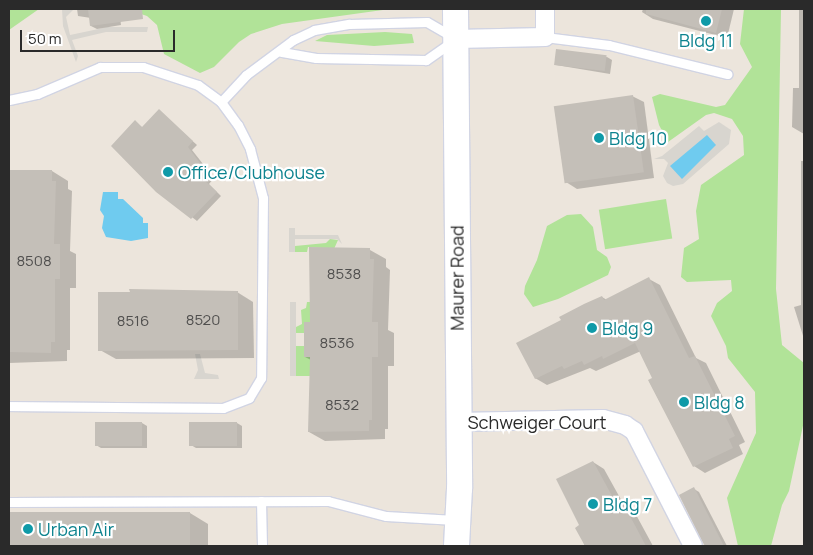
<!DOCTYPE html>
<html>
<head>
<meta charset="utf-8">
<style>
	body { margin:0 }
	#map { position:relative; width:813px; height:555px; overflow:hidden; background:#ece5dc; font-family:Manrope,sans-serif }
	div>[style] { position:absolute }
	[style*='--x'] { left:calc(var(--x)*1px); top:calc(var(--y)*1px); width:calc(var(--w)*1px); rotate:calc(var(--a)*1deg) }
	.green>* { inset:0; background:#b1e398; transform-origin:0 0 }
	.plaza>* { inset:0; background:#d8d5cf; transform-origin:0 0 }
	.water>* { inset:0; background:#6fcbef }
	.shadow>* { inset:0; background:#0003 }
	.building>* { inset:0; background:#c4bfb8; transform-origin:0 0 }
	.roads { filter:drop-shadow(1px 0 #d1d4e3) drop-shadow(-1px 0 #d1d4e3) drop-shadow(0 1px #d1d4e3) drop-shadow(0 -1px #d1d4e3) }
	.lane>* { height:9px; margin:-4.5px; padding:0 4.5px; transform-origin:4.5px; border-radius:4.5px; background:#fff }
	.street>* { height:18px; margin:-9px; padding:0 9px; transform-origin:9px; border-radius:9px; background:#fff }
	.secondary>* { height:25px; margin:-12.5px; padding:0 12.5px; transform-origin:12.5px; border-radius:12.5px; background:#fff }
	.dots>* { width:14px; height:14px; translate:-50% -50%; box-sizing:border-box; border:2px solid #fff; border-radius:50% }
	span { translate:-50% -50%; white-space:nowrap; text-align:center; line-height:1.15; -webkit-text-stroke:4.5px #fff; paint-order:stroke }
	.number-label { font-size:15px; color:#504f4e }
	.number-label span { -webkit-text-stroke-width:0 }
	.culture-label { font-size:18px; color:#0d838f }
	.left { translate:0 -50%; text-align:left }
	.street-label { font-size:18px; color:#2a2a2a }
	.frame { position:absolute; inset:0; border:10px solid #2a2a2a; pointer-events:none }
	.scale { position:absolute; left:20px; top:30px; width:155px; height:22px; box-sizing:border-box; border:2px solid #2a2a2a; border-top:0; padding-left:6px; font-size:15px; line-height:18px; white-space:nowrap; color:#2a2a2a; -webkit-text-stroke:4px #fff; paint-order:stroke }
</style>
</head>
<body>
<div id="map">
	<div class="green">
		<div style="clip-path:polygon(9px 9px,39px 9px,9px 30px)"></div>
		<div style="clip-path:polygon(126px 9px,390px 9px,282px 24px,251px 34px,239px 42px,214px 67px,200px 73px,164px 54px,157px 25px,147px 16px)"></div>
		<div style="clip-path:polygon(744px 9px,781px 9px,776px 289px,782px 345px,804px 363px,804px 421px,789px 491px,782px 505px,771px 546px,738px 546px,727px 498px,756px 433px,755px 392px,728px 358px,726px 346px,711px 316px,717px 303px,732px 291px,731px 280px,687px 282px,681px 277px,684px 248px,699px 239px,696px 211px,701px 185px,744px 155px,743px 136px,732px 119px,714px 113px,706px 115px,668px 142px,659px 125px,652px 97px,660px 94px,716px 107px,725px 105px,752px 67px,740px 44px)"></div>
		<div style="clip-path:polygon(385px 32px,412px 34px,414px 43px,374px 46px,315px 41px,327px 35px)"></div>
		<div style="left:666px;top:199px;width:40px;height:68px;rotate:81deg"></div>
		<div style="clip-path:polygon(581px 214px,593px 227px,597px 250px,607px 257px,611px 267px,608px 275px,558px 299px,533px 307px,524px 294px,525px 286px,537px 260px,547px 226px,567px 215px)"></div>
		<div style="clip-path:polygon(330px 239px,338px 240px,334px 249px,308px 247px,307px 252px,295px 252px,295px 246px,326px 243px)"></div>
		<div style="clip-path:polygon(307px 302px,310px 302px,311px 322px,304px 333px,296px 333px,296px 327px,302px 324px,301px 310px,306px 308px)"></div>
		<div style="clip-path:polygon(296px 346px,304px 346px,304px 357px,310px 357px,310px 376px,296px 376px)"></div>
	</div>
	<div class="plaza">
		<div style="clip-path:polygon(62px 9px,74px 9px,66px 17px,70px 35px,108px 27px,148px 27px,147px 32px,106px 32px,72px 40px,78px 56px,76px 62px,63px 26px)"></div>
		<div style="clip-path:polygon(719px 122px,731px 130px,729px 144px,683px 184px,673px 186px,667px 183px,663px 176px,668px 163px,664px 159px,654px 159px,662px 156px,699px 126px,704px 131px)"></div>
		<div style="clip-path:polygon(289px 228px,295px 228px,295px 235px,338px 235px,342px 244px,337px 239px,295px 239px,295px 252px,289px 252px)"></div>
		<div style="left:290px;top:302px;width:6px;height:74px"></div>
		<div style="clip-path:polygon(195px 354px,200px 354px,205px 373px,218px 375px,219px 379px,194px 379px,198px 370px)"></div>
	</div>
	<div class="water">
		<div style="clip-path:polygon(707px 135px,716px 145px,682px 179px,670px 166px)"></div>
		<div style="clip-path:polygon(103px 192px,118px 192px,118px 199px,123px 199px,143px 218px,143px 223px,148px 223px,148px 238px,131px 241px,106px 237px,102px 228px,104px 216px,100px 210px)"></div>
	</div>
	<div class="shadow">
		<div style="clip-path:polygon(77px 9px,119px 9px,121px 25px,97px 29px,91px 26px,91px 18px,78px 16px)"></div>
		<div style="clip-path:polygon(643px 9px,734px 9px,727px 38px,653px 19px,642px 12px)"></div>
		<div style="clip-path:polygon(799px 9px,804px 9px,804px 134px,792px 127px,793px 88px,799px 88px)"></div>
		<div style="clip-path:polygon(607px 57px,612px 60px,610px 74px,556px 65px)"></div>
		<div style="clip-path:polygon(632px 96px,644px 102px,654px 178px,577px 189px,566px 182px)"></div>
		<div style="clip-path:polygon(159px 111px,197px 145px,192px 150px,214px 178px,209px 184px,221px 196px,197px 221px,183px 210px,135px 122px,143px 128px)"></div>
		<div style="clip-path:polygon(801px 161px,804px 161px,804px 339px,794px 307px,801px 305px)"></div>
		<div style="clip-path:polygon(9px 170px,52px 171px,68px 181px,68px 189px,72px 191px,70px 251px,76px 254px,76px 288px,70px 288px,70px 350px,67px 350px,67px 361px,9px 363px)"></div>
		<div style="clip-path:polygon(370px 250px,386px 259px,386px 267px,390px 270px,388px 330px,394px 333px,394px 366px,388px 366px,388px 429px,385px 429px,385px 439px,325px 441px,309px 432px,311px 360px,305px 357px,312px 324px)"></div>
		<div style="clip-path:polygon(649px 279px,660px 285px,696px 358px,706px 363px,745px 442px,739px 445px,743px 454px,705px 473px,694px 466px,649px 381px,654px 378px,641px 351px,596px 371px,590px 368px,547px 385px,535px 378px,563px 321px,602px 297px,607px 300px)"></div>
		<div style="clip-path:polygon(237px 292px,253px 302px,254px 358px,116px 359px,100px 350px)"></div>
		<div style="clip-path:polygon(142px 423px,147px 426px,147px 448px,101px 448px,96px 445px)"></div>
		<div style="clip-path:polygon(237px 423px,242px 426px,242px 448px,196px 448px,191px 445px)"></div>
		<div style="clip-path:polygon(593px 462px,604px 469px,624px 505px,634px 511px,653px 546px,585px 546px,577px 528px,581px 526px)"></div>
		<div style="clip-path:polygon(694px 489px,699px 492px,727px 546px,706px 546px,680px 495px)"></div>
		<div style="clip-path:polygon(9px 513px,190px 513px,208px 524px,208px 546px,9px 546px)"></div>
	</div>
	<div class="building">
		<div style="clip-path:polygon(88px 9px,142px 9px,143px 19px,90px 26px)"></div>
		<div style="clip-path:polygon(646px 9px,722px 9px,716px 33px,646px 14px)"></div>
		<div style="left:556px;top:49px;width:51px;height:16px;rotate:7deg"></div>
		<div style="left:633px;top:95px;width:78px;height:80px;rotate:82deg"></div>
		<div style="clip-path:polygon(159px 109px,193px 141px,188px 147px,209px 175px,204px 180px,217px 192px,191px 219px,156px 192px,111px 146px,135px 120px,142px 127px)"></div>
		<div style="clip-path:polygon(9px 170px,52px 170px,52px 181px,56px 181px,54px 244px,60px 244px,60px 279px,55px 279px,55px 342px,51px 342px,51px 353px,9px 352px)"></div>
		<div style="clip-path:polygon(309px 247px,370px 248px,370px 259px,374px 259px,372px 322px,378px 322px,378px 357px,372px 357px,372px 420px,369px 420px,369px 431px,308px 432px,310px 357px,304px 357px,304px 322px,310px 322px)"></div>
		<div style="clip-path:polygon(649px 277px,689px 358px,695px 356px,735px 436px,729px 439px,733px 448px,693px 467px,648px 380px,652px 378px,635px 343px,603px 359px,602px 356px,584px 365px,582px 361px,564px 369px,562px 366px,535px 379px,516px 343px,561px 320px,559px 317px,584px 304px,602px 296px,604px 300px)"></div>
		<div style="clip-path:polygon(129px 289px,238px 291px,238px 350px,98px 351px,98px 292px,130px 292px)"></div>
		<div style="left:95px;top:422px;width:47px;height:24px"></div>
		<div style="left:189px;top:422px;width:48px;height:24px"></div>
		<div style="clip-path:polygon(593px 461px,617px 505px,623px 503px,646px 546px,585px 546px,575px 528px,579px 525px,556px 479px)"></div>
		<div style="clip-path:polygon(694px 487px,724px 546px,705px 546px,702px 541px,679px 495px)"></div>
		<div style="left:9px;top:512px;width:181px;height:34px"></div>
	</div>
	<div class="roads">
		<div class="lane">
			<div style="--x:545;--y:37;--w:64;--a:7.1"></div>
			<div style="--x:609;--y:45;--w:122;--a:13.8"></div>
			<div style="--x:9;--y:100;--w:29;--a:-12"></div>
			<div style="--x:37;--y:94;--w:69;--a:-23.2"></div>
			<div style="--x:100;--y:67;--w:43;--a:0"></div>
			<div style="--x:143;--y:67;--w:58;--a:18.1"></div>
			<div style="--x:198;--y:85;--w:29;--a:36"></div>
			<div style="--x:221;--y:102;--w:29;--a:54"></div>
			<div style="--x:238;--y:125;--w:27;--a:63"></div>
			<div style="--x:250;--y:149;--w:51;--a:75.1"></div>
			<div style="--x:263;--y:198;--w:180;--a:90.6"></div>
			<div style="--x:261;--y:378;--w:23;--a:121"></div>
			<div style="--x:249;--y:398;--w:28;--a:159"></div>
			<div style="--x:223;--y:408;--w:214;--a:-179.5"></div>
			<div style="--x:221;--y:102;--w:37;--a:-47"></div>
			<div style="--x:246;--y:75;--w:59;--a:-36.7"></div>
			<div style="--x:293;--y:40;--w:23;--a:-25"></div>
			<div style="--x:314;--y:30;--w:36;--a:-10"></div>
			<div style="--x:349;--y:24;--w:78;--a:-1.5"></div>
			<div style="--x:427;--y:22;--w:34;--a:30"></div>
			<div style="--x:456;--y:39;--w:37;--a:145"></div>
			<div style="--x:426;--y:60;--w:110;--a:-179"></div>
			<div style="--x:316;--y:58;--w:36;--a:-170"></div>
			<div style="--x:261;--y:501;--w:45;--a:88.7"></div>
			<div style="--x:9;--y:502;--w:319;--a:-0.2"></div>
			<div style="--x:328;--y:501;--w:60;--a:14.5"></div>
			<div style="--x:386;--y:516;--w:69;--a:3.3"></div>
		</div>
		<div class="street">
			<div style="--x:456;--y:39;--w:89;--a:-1.3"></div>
			<div style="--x:545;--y:37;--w:28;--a:-90"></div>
			<div style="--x:458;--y:422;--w:145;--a:-1.2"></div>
			<div style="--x:603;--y:419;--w:23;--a:15"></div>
			<div style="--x:625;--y:425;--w:11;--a:34"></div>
			<div style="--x:634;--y:431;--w:129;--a:62.8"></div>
		</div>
		<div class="secondary">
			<div style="--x:455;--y:9;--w:479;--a:89.5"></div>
			<div style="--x:459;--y:488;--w:58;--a:93"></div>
		</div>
	</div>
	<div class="dots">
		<div style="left:706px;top:21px;background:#0f9aa8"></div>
		<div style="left:599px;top:138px;background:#0f9aa8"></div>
		<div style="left:168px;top:172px;background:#0f9aa8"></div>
		<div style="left:592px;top:328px;background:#0f9aa8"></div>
		<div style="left:684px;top:402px;background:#0f9aa8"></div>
		<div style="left:593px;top:504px;background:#0f9aa8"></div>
		<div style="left:28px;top:529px;background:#0f9aa8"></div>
	</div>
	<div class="number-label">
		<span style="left:34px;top:261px">8508</span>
		<span style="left:344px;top:274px">8538</span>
		<span style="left:203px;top:320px">8520</span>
		<span style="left:133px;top:321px">8516</span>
		<span style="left:337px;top:343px">8536</span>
		<span style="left:342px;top:405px">8532</span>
	</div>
	<div class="culture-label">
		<span style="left:706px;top:40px">Bldg 11</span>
		<span class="left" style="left:609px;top:138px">Bldg 10</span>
		<span class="left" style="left:178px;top:172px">Office/Clubhouse</span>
		<span class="left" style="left:602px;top:328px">Bldg 9</span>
		<span class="left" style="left:694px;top:402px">Bldg 8</span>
		<span class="left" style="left:603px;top:504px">Bldg 7</span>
		<span class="left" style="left:38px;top:529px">Urban Air</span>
	</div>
	<div class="street-label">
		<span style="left:457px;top:278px;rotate:-90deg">Maurer Road</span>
		<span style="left:537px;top:422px">Schweiger Court</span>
	</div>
	<div class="frame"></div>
	<div class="scale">50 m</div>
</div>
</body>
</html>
